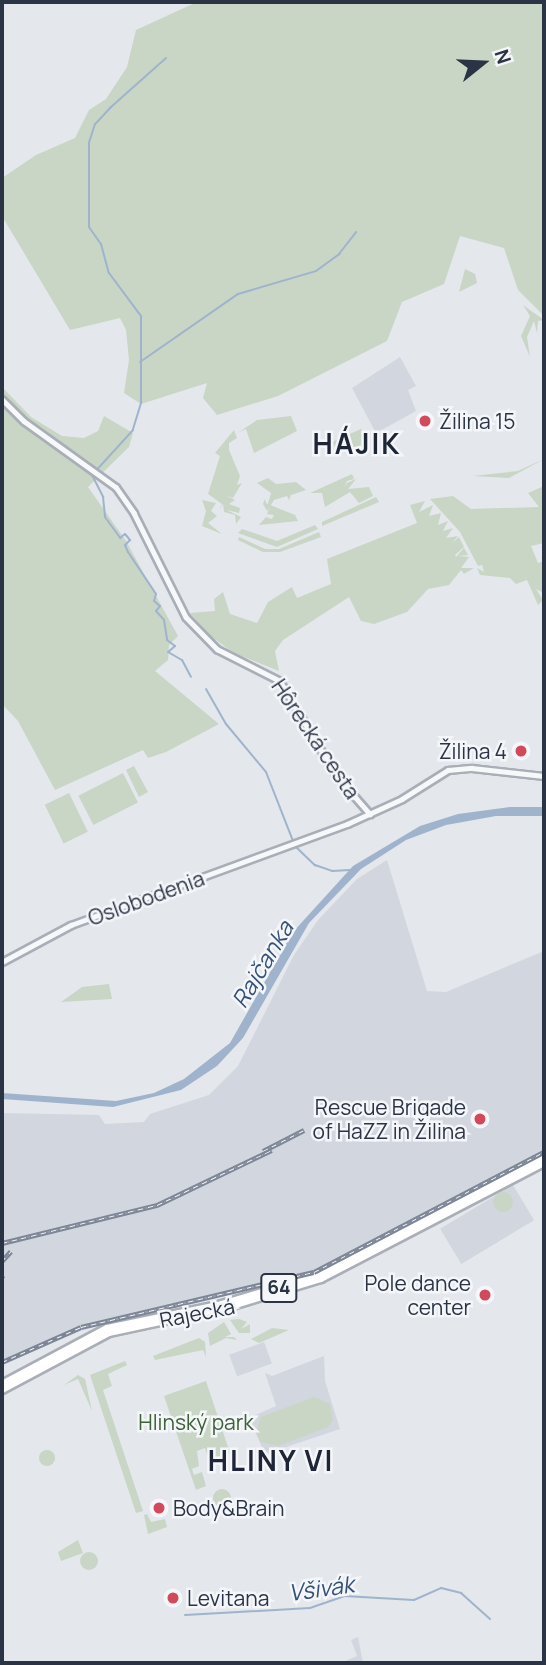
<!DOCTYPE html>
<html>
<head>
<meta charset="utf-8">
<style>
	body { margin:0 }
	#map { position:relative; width:546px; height:1665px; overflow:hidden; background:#e4e7ec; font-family:Manrope,sans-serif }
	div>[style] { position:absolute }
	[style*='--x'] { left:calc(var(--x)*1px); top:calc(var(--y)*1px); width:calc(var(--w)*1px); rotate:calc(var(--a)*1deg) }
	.built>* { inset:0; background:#d2d6de; transform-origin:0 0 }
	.green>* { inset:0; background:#c9d6c5; transform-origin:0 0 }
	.round { border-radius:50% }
	.water>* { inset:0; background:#9fb4cc }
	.stream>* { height:2px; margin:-1px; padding:0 1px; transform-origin:1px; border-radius:1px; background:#9fb4cc }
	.roads { filter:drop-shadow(2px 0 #a9aeb7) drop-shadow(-2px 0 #a9aeb7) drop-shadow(0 2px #a9aeb7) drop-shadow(0 -2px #a9aeb7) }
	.tertiary>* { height:4.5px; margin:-2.25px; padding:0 2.25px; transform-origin:2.25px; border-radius:2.25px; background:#f7f8fa }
	.primary>* { height:6px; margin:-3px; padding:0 3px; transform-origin:3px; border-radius:3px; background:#fff }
	.rail>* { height:4.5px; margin-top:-2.25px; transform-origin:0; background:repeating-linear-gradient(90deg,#f4f6f9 0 5px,#7d8696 0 10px); box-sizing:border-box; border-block:2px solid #7d8696 }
	.dots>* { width:19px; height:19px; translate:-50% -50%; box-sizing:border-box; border:4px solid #f4f6f9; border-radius:50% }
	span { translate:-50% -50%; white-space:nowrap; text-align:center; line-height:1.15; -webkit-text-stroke:5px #f4f6f9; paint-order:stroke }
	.shield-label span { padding:2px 5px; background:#f4f6f9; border:2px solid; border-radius:5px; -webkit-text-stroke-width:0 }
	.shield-label { font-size:19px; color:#2b3445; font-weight:700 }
	.poi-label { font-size:21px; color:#2b3445 }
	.left { translate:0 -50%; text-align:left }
	.right { translate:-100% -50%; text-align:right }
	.street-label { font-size:21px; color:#2b3445 }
	.park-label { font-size:21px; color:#3f6138 }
	.water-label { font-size:23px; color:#34527a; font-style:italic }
	.district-label { font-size:28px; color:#1d2536; font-weight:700; letter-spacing:2px }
	.frame { position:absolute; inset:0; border:4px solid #2b3445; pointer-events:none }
	.north { position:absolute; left:448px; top:28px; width:70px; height:70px; -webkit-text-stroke:5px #f4f6f9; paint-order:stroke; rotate:72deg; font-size:19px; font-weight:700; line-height:28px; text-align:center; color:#2b3445 }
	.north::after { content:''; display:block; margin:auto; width:24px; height:32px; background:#2b3445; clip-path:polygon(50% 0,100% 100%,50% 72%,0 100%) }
</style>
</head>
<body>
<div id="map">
	<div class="built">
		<div style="clip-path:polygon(400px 357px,416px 386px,408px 390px,416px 411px,376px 433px,352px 388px)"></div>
		<div style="clip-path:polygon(387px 860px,427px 991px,446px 992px,544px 951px,544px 1151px,317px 1270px,75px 1327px,2px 1360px,2px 1113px,99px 1115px,105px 1124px,144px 1122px,150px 1114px,209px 1095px,238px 1066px,294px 955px,318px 920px,357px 879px)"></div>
		<div style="left:513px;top:1185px;width:41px;height:85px;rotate:59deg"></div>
		<div style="left:264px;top:1342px;width:23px;height:37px;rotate:70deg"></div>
		<div style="clip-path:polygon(324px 1356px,325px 1381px,340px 1429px,265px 1454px,249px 1418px,276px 1406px,265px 1373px,272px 1376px)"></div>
		<div style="clip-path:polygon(358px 1637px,363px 1663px,341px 1663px,357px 1656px,351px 1640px)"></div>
	</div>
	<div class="green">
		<div style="clip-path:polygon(197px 2px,544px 2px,544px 316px,518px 290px,504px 248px,460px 236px,444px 284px,402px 302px,387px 341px,278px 396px,217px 415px,203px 398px,207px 383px,141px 404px,124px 393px,129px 360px,126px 330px,120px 318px,70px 330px,2px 216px,2px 178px,36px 155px,75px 138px,89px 110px,106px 99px,127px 67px,136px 30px)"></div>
		<div style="clip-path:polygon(465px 269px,475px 274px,477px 283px,459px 292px)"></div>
		<div style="clip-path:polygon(523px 305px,544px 320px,538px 321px,537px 333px,534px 321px,527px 337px,530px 357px,521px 336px,530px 316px)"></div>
		<div style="clip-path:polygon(2px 387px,31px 417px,62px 436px,84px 438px,98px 431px,104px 416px,133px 433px,129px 447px,88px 487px,126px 541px,178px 636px,169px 645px,168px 660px,155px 671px,219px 724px,166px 752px,148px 758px,143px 750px,55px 790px,18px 721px,2px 704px)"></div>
		<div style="clip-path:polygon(291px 416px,297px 431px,254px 453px,246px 429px,239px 432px,257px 420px)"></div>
		<div style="clip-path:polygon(361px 429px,368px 436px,360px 451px,336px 449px,332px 442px)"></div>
		<div style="clip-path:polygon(234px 430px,237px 438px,229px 443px,229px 450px,240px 476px,237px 485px,242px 483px,233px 498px,225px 495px,235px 500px,229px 504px,240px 508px,239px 513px,227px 510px,241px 517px,236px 524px,235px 515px,224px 512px,223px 504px,219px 510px,222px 504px,208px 494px,220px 456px,215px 453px)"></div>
		<div style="clip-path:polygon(544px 459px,509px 478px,473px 476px,459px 481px,473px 476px,518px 471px)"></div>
		<div style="clip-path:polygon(352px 474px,354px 479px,347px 481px,344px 487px,347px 483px,356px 479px,348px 489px,369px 487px,373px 496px,359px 503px,350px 492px,325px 507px,322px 493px,310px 493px)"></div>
		<div style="clip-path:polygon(268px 478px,276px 484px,296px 482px,306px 490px,291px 495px,289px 500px,287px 496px,274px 500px,267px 511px,263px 504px,265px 499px,266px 503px,268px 504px,271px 493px,257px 483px)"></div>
		<div style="clip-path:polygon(544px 486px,544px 543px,531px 546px,538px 563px,544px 561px,544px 593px,536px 589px,543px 600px,538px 605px,527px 580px,516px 584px,510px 578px,480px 575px,477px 568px,484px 572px,482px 565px,478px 566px,460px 532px,430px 499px,453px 496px,471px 509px,539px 507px,528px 493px)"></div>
		<div style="clip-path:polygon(376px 497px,379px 502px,322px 526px,322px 522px)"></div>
		<div style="clip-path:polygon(202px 500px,216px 503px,211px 511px,217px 516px,208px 523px,222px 534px,202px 526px,206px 511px)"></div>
		<div style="clip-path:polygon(425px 501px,419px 512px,433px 505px,429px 516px,441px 513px,438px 525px,448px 521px,443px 531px,453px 528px,446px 538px,458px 536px,452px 543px,459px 537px,464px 547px,455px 555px,456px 557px,464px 548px,468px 555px,458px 556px,469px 557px,461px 568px,474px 568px,464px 574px,461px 570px,449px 585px,428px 589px,407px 612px,374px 624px,361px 621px,349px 597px,283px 640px,275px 651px,279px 671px,234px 653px,209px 635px,190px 613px,215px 611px,214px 599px,223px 592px,230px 614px,257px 623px,268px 602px,292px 587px,297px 598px,331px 584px,327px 559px,417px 523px,410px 505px)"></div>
		<div style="clip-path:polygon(270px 505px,295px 515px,298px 521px,259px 525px,266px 517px,272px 519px,274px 515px,267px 514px)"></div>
		<div style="clip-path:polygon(315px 525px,318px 529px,277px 547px,238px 533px,242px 529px,277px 541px)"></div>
		<div style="clip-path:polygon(319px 532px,321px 537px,280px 552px,263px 552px,238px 540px,239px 537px,265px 549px,279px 549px)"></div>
		<div style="clip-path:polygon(134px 766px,148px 792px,139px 797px,126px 770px)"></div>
		<div style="left:123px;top:773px;width:33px;height:50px;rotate:63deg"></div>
		<div style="left:69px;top:793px;width:43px;height:27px;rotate:64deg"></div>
		<div style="clip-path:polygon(109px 984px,112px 999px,61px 1002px,82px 987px)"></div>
		<div class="round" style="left:493px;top:1192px;width:20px;height:20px"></div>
		<div style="clip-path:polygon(239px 1319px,247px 1322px,241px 1329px,250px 1324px,250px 1333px,239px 1333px,230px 1320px)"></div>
		<div style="clip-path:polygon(224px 1322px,231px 1334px,225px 1337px,234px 1337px,237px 1340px,226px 1338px,210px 1346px,208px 1333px)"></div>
		<div style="clip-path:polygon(272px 1328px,289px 1330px,259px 1343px,251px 1339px)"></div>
		<div style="clip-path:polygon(199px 1338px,205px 1342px,206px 1357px,203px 1350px,155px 1360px,153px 1356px)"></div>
		<div style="clip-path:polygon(125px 1361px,127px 1365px,108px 1374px,112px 1386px,103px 1390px,143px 1511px,136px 1513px,90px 1375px)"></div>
		<div style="clip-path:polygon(78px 1375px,85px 1379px,92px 1411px,78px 1379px,64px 1385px)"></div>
		<div style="clip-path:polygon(206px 1381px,230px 1453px,209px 1460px,205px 1448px,197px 1451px,199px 1466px,192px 1469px,194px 1475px,202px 1472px,206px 1486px,196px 1490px,164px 1396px)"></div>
		<div style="clip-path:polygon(314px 1397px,330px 1404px,333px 1419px,328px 1427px,278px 1446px,261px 1442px,256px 1432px,261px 1417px)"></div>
		<div class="round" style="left:39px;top:1450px;width:16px;height:16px"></div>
		<div class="round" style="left:213px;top:1489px;width:18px;height:18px"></div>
		<div style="clip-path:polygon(147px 1514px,151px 1522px,165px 1519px,167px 1527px,148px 1534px,144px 1515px)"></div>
		<div style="clip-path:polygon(78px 1540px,83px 1553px,61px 1561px,58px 1552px)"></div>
		<div class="round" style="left:80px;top:1552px;width:18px;height:18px"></div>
	</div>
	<div class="water">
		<div style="clip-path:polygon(510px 807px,544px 807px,544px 816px,496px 816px,446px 825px,406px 840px,361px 869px,309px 923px,243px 1038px,217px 1066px,181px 1090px,113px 1107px,2px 1099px,2px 1093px,116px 1101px,154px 1093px,184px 1079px,230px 1043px,293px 932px,353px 866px,420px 826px,458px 814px)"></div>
	</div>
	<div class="stream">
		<div style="--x:166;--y:58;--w:74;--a:138.3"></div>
		<div style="--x:111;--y:107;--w:23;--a:133"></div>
		<div style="--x:95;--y:124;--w:20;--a:108"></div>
		<div style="--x:89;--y:143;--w:84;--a:90"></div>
		<div style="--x:89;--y:227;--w:21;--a:55"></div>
		<div style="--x:101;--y:244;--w:30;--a:75"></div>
		<div style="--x:109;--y:273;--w:54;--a:53.3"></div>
		<div style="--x:141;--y:316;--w:87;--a:90"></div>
		<div style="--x:141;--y:403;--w:28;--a:107"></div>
		<div style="--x:133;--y:430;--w:61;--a:132.3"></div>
		<div style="--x:92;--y:475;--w:25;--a:63"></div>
		<div style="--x:103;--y:497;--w:20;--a:84"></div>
		<div style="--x:105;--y:517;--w:26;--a:54"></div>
		<div style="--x:120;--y:538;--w:6;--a:-39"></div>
		<div style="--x:125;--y:534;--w:8;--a:50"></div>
		<div style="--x:130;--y:540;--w:7;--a:135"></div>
		<div style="--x:125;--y:545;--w:8;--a:67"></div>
		<div style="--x:128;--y:552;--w:50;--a:56.3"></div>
		<div style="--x:156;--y:594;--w:7;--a:106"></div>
		<div style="--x:154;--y:601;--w:8;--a:40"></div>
		<div style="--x:160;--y:606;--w:6;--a:129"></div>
		<div style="--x:156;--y:611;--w:12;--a:48"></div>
		<div style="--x:164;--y:620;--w:20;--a:81"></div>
		<div style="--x:167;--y:640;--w:10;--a:37"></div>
		<div style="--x:175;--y:646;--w:9;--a:139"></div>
		<div style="--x:168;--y:652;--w:16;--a:30"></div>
		<div style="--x:182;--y:660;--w:19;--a:62"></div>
		<div style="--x:140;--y:362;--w:119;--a:-34.8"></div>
		<div style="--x:238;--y:294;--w:81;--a:-16.4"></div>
		<div style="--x:316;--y:271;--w:29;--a:-36"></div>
		<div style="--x:339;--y:254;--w:28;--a:-52"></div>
		<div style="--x:206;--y:689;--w:40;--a:60.3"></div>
		<div style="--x:226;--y:724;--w:62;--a:50.2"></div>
		<div style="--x:266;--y:772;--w:79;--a:68.6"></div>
		<div style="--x:295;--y:846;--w:28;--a:44"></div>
		<div style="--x:315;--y:865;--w:18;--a:19"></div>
		<div style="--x:332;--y:871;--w:18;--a:-3"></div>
		<div style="--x:185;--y:1615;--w:125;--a:-3.2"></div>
		<div style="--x:310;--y:1608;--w:36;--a:-19"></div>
		<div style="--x:344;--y:1596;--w:70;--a:3.3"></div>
		<div style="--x:414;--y:1600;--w:30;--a:-24"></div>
		<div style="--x:441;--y:1588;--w:21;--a:14"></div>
		<div style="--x:461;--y:1593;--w:39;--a:42"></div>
	</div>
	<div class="roads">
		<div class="tertiary">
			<div style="--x:2;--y:399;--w:31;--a:45"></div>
			<div style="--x:24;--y:421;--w:113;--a:35.7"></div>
			<div style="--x:116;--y:487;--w:32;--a:55"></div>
			<div style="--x:134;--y:513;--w:116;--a:63.4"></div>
			<div style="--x:186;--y:617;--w:45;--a:45.9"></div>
			<div style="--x:217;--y:649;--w:71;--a:26.9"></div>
			<div style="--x:280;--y:681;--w:109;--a:59.2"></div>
			<div style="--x:336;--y:775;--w:52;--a:48.9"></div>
			<div style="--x:2;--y:962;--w:78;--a:-28.2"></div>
			<div style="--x:71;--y:925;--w:294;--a:-20.1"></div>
			<div style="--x:347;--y:824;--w:60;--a:-24.4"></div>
			<div style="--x:402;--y:799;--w:54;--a:-32.2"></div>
			<div style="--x:448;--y:770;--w:24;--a:-5"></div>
			<div style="--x:472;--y:768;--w:72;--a:6.3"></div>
		</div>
		<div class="primary">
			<div style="--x:2;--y:1384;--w:119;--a:-28.1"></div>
			<div style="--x:107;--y:1328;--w:117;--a:-11.8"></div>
			<div style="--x:222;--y:1304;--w:101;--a:-16.6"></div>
			<div style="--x:319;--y:1275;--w:254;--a:-27.5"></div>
			<div style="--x:2;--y:1390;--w:121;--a:-28"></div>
			<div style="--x:109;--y:1333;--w:120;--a:-12.1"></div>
			<div style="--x:226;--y:1308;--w:99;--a:-17"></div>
			<div style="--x:321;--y:1279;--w:251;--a:-27.5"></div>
		</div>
	</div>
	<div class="rail">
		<div style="--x:263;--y:1151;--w:46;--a:-27.1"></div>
		<div style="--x:2;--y:1243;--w:160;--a:-13.8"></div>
		<div style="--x:157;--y:1205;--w:127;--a:-25.6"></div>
		<div style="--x:2;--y:1261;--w:13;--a:-48"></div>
		<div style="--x:2;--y:1276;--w:2;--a:-27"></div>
		<div style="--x:2;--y:1362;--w:86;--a:-23.9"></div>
		<div style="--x:81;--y:1327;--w:239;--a:-13.3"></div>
		<div style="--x:314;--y:1272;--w:259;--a:-27.6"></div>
	</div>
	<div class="dots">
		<div style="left:425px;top:421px;background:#d1495b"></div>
		<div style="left:521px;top:751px;background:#d1495b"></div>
		<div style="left:480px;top:1119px;background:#d1495b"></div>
		<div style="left:485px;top:1295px;background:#d1495b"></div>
		<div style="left:159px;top:1508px;background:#d1495b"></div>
		<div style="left:173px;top:1598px;background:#d1495b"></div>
	</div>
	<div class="shield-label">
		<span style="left:279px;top:1288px">64</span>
	</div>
	<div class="poi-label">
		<span class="left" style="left:439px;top:421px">Žilina 15</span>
		<span class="right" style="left:507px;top:751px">Žilina 4</span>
		<span class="right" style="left:466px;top:1119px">Rescue Brigade<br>of HaZZ in Žilina</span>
		<span class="right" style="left:471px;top:1295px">Pole dance<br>center</span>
		<span class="left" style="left:173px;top:1508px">Body&amp;Brain</span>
		<span class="left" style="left:187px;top:1598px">Levitana</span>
	</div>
	<div class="street-label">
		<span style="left:316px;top:739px;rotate:56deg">Hôrecká cesta</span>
		<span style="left:146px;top:898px;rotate:-20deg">Oslobodenia</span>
		<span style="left:197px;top:1313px;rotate:-11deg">Rajecká</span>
	</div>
	<div class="park-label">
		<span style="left:196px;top:1422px">Hlinský park</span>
	</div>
	<div class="water-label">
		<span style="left:262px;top:964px;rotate:-59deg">Rajčanka</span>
		<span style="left:321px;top:1588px;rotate:-8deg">Všivák</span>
	</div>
	<div class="district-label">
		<span style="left:357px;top:443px">HÁJIK</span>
		<span style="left:271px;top:1460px">HLINY VI</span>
	</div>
	<div class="frame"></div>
	<div class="north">N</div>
</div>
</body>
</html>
